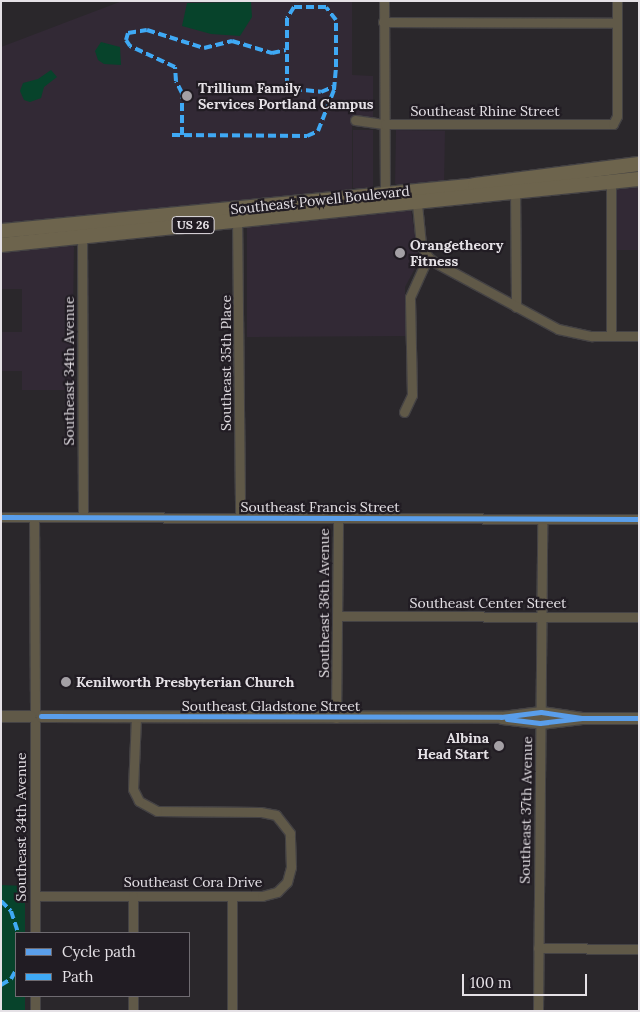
<!DOCTYPE html>
<html>
<head>
<meta charset="utf-8">
<style>
	body { margin:0 }
	#map { position:relative; width:640px; height:1012px; overflow:hidden; background:#2a272b; font-family:Lora,serif }
	div>[style] { position:absolute }
	[style*='--x'] { left:calc(var(--x)*1px); top:calc(var(--y)*1px); width:calc(var(--w)*1px); rotate:calc(var(--a)*1deg) }
	.built>* { inset:0; background:#322935; transform-origin:0 0 }
	.green>* { inset:0; background:#07432b }
	.roads { filter:drop-shadow(1px 0 #444244) drop-shadow(-1px 0 #444244) drop-shadow(0 1px #444244) drop-shadow(0 -1px #444244) }
	.minor>* { height:9px; margin:-4.5px; padding:0 4.5px; transform-origin:4.5px; border-radius:4.5px; background:#605948 }
	.tertiary>* { height:11px; margin:-5.5px; padding:0 5.5px; transform-origin:5.5px; border-radius:5.5px; background:#605948 }
	.primary>* { height:14px; margin:-7px; padding:0 7px; transform-origin:7px; border-radius:7px; background:#6d644d }
	.quiet>* { height:4px; margin-top:-2px; transform-origin:0; background:repeating-linear-gradient(90deg,#3fa9f5 0 8px,transparent 0 12px) }
	.cycleway>* { height:5px; margin:-2.5px; padding:0 2.5px; transform-origin:2.5px; border-radius:2.5px; background:#5a9eea }
	.dots>* { width:14px; height:14px; translate:-50% -50%; box-sizing:border-box; border:2px solid #211c23; border-radius:50% }
	span { translate:-50% -50%; white-space:nowrap; text-align:center; line-height:1.15; -webkit-text-stroke:4.5px #211c23; paint-order:stroke }
	.shield-label span { padding:1px 4px; background:#211c23; border:1px solid; border-radius:4px; -webkit-text-stroke-width:0 }
	.shield-label { font-size:12px; color:#e5e1e6; font-weight:700 }
	.poi-label { font-size:14px; color:#e5e1e6; font-weight:700 }
	.left { translate:0 -50%; text-align:left }
	.right { translate:-100% -50%; text-align:right }
	.street-label { font-size:14px; color:#e5e1e6 }
	.frame { position:absolute; inset:0; border:2px solid #e5e1e6; pointer-events:none }
	.legend { position:absolute; left:15px; top:932px; width:175px; height:65px; box-sizing:border-box; background:#211c23; border:1px solid #6f6b71; margin:0; padding:6px 9px; list-style:none; font-size:15px; color:#e5e1e6 }
	.legend li { display:flex; align-items:center; gap:10px; height:25px }
	.legend b { width:25px; border:1px solid #6f6b71 }
	.scale { position:absolute; left:462px; top:974px; width:125px; height:22px; box-sizing:border-box; border:2px solid #e5e1e6; border-top:0; padding-left:6px; font-size:15px; line-height:18px; white-space:nowrap; color:#e5e1e6; -webkit-text-stroke:4px #211c23; paint-order:stroke }
</style>
</head>
<body>
<div id="map">
	<div class="built">
		<div style="clip-path:polygon(122px 1px,352px 1px,352px 75px,373px 76px,373px 117px,352px 117px,352px 191px,1px 225px,1px 47px)"></div>
		<div style="left:353px;top:130px;width:20px;height:58px"></div>
		<div style="left:396px;top:130px;width:49px;height:54px;rotate:1deg"></div>
		<div style="left:639px;top:187px;width:63px;height:22px;rotate:90deg"></div>
		<div style="clip-path:polygon(411px 210px,419px 261px,405px 287px,405px 336px,247px 337px,247px 226px)"></div>
		<div style="clip-path:polygon(71px 244px,74px 247px,72px 390px,22px 390px,22px 371px,1px 371px,1px 332px,22px 332px,22px 289px,1px 289px,1px 250px)"></div>
	</div>
	<div class="green">
		<div style="clip-path:polygon(251px 2px,252px 17px,240px 36px,211px 34px,182px 26px,187px 3px)"></div>
		<div style="clip-path:polygon(101px 42px,120px 47px,121px 65px,104px 64px,98px 60px,95px 51px)"></div>
		<div style="clip-path:polygon(51px 70px,57px 77px,44px 87px,41px 98px,30px 102px,24px 100px,20px 91px,23px 83px,38px 79px)"></div>
		<div style="clip-path:polygon(1px 885px,25px 886px,25px 933px,16px 933px,16px 996px,25px 996px,25px 1011px,1px 1011px)"></div>
	</div>
	<div class="roads">
		<div class="minor">
			<div style="--x:384;--y:1;--w:193;--a:89.7"></div>
			<div style="--x:383;--y:22;--w:234;--a:0.2"></div>
			<div style="--x:355;--y:120;--w:30;--a:8"></div>
			<div style="--x:385;--y:124;--w:228;--a:0"></div>
			<div style="--x:613;--y:124;--w:9;--a:-63"></div>
			<div style="--x:617;--y:116;--w:115;--a:-90"></div>
			<div style="--x:611;--y:182;--w:154;--a:90"></div>
			<div style="--x:515;--y:187;--w:120;--a:89.5"></div>
			<div style="--x:417;--y:204;--w:41;--a:84.4"></div>
			<div style="--x:421;--y:245;--w:14;--a:60"></div>
			<div style="--x:428;--y:257;--w:10;--a:37"></div>
			<div style="--x:436;--y:263;--w:139;--a:28.4"></div>
			<div style="--x:558;--y:329;--w:35;--a:12"></div>
			<div style="--x:592;--y:336;--w:47;--a:0"></div>
			<div style="--x:237;--y:216;--w:302;--a:89.4"></div>
			<div style="--x:82;--y:231;--w:286;--a:89.8"></div>
			<div style="--x:404;--y:412;--w:19;--a:-65"></div>
			<div style="--x:412;--y:395;--w:98;--a:-91.2"></div>
			<div style="--x:410;--y:297;--w:44;--a:-65.8"></div>
			<div style="--x:1;--y:517;--w:638;--a:0.18"></div>
			<div style="--x:34;--y:517;--w:194;--a:89.7"></div>
			<div style="--x:338;--y:616;--w:301;--a:0.2"></div>
			<div style="--x:336;--y:718;--w:200;--a:-89.4"></div>
			<div style="--x:35;--y:896;--w:227;--a:0"></div>
			<div style="--x:262;--y:896;--w:16;--a:-15"></div>
			<div style="--x:277;--y:892;--w:14;--a:-45"></div>
			<div style="--x:287;--y:882;--w:16;--a:-75"></div>
			<div style="--x:291;--y:867;--w:34;--a:-92"></div>
			<div style="--x:290;--y:833;--w:23;--a:-128"></div>
			<div style="--x:276;--y:815;--w:16;--a:-169"></div>
			<div style="--x:260;--y:812;--w:103;--a:-179.4"></div>
			<div style="--x:157;--y:811;--w:21;--a:-151"></div>
			<div style="--x:139;--y:801;--w:13;--a:-117"></div>
			<div style="--x:133;--y:789;--w:72;--a:-87.6"></div>
			<div style="--x:133;--y:896;--w:37;--a:90"></div>
			<div style="--x:232;--y:896;--w:115;--a:90"></div>
			<div style="--x:35;--y:933;--w:211;--a:-90"></div>
			<div style="--x:538;--y:948;--w:101;--a:0.6"></div>
			<div style="--x:35;--y:996;--w:15;--a:90"></div>
			<div style="--x:133;--y:996;--w:15;--a:90"></div>
			<div style="--x:538;--y:1011;--w:492;--a:-89.5"></div>
		</div>
		<div class="tertiary">
			<div style="--x:1;--y:716;--w:29;--a:0"></div>
			<div style="--x:41;--y:716;--w:460;--a:0.1"></div>
			<div style="--x:501;--y:717;--w:40;--a:-7.1"></div>
			<div style="--x:541;--y:712;--w:41;--a:8.3"></div>
			<div style="--x:502;--y:718;--w:38;--a:7"></div>
			<div style="--x:540;--y:723;--w:42;--a:-6.8"></div>
			<div style="--x:582;--y:718;--w:57;--a:0"></div>
		</div>
		<div class="primary">
			<div style="--x:1;--y:231;--w:476;--a:-5.5"></div>
			<div style="--x:475;--y:185;--w:165;--a:-7.3"></div>
			<div style="--x:1;--y:245;--w:641;--a:-5.91"></div>
		</div>
	</div>
	<div class="quiet">
		<div style="--x:172;--y:135;--w:135;--a:0.4"></div>
		<div style="--x:307;--y:136;--w:12;--a:-24"></div>
		<div style="--x:318;--y:131;--w:44;--a:-68.7"></div>
		<div style="--x:334;--y:90;--w:23;--a:-85"></div>
		<div style="--x:336;--y:67;--w:47;--a:-90"></div>
		<div style="--x:336;--y:20;--w:16;--a:-128"></div>
		<div style="--x:326;--y:7;--w:32;--a:180"></div>
		<div style="--x:294;--y:7;--w:13;--a:122"></div>
		<div style="--x:287;--y:18;--w:66;--a:90"></div>
		<div style="--x:287;--y:84;--w:9;--a:36"></div>
		<div style="--x:294;--y:89;--w:27;--a:6"></div>
		<div style="--x:321;--y:92;--w:15;--a:-23"></div>
		<div style="--x:182;--y:135;--w:42;--a:-90"></div>
		<div style="--x:182;--y:93;--w:13;--a:-117"></div>
		<div style="--x:176;--y:81;--w:14;--a:-94"></div>
		<div style="--x:175;--y:67;--w:50;--a:-155"></div>
		<div style="--x:130;--y:46;--w:7;--a:-124"></div>
		<div style="--x:126;--y:40;--w:7;--a:-74"></div>
		<div style="--x:128;--y:33;--w:19;--a:-9"></div>
		<div style="--x:147;--y:30;--w:60;--a:17.5"></div>
		<div style="--x:204;--y:48;--w:29;--a:-14"></div>
		<div style="--x:232;--y:41;--w:42;--a:16.7"></div>
		<div style="--x:272;--y:53;--w:14;--a:-12"></div>
		<div style="--x:1;--y:901;--w:14;--a:45"></div>
		<div style="--x:11;--y:911;--w:23;--a:72"></div>
		<div style="--x:1;--y:985;--w:12;--a:-31"></div>
		<div style="--x:11;--y:979;--w:10;--a:-61"></div>
	</div>
	<div class="cycleway">
		<div style="--x:1;--y:517;--w:638;--a:0.18"></div>
		<div style="--x:41;--y:716;--w:460;--a:0.1"></div>
		<div style="--x:501;--y:717;--w:40;--a:-7.1"></div>
		<div style="--x:541;--y:712;--w:41;--a:8.3"></div>
		<div style="--x:507;--y:719;--w:33;--a:7"></div>
		<div style="--x:540;--y:723;--w:42;--a:-6.8"></div>
		<div style="--x:582;--y:718;--w:57;--a:0"></div>
	</div>
	<div class="dots">
		<div style="left:187px;top:96px;background:#a4a0a5"></div>
		<div style="left:400px;top:253px;background:#a4a0a5"></div>
		<div style="left:66px;top:682px;background:#a4a0a5"></div>
		<div style="left:499px;top:746px;background:#a4a0a5"></div>
	</div>
	<div class="shield-label">
		<span style="left:193px;top:225px">US 26</span>
	</div>
	<div class="poi-label">
		<span class="left" style="left:198px;top:96px">Trillium Family<br>Services Portland Campus</span>
		<span class="left" style="left:410px;top:253px">Orangetheory<br>Fitness</span>
		<span class="left" style="left:76px;top:682px">Kenilworth Presbyterian Church</span>
		<span class="right" style="left:489px;top:746px">Albina<br>Head Start</span>
	</div>
	<div class="street-label">
		<span style="left:485px;top:111px">Southeast Rhine Street</span>
		<span style="left:320px;top:200px;rotate:-6deg">Southeast Powell Boulevard</span>
		<span style="left:226px;top:363px;rotate:-90deg">Southeast 35th Place</span>
		<span style="left:69px;top:371px;rotate:-90deg">Southeast 34th Avenue</span>
		<span style="left:320px;top:507px">Southeast Francis Street</span>
		<span style="left:324px;top:603px;rotate:-90deg">Southeast 36th Avenue</span>
		<span style="left:488px;top:603px">Southeast Center Street</span>
		<span style="left:271px;top:706px">Southeast Gladstone Street</span>
		<span style="left:526px;top:810px;rotate:-89deg">Southeast 37th Avenue</span>
		<span style="left:21px;top:827px;rotate:-90deg">Southeast 34th Avenue</span>
		<span style="left:193px;top:882px">Southeast Cora Drive</span>
	</div>
	<div class="frame"></div>
	<ul class="legend">
	<li><b style="height:6px;background:#5a9eea"></b>Cycle path</li>
	<li><b style="height:6px;background:#3fa9f5"></b>Path</li>
	</ul>
	<div class="scale">100 m</div>
</div>
</body>
</html>
